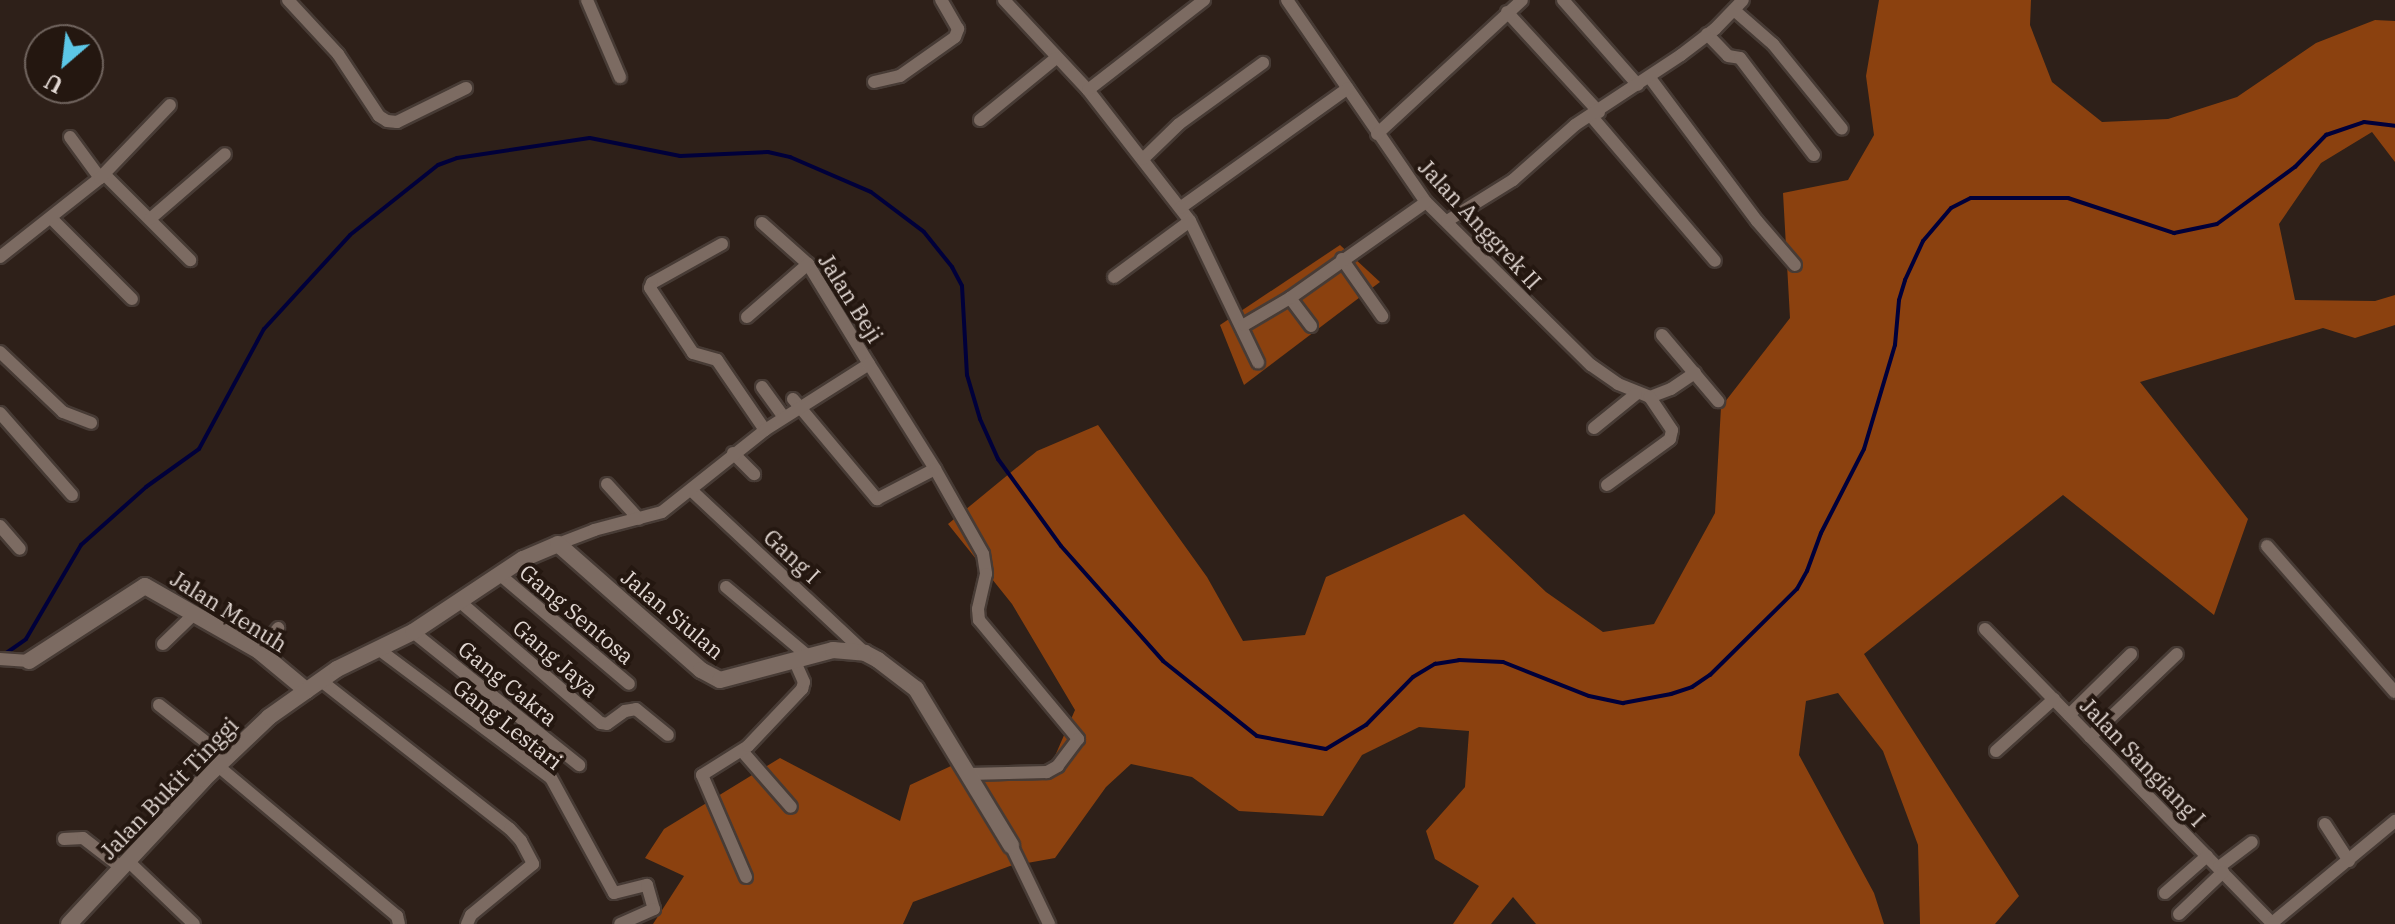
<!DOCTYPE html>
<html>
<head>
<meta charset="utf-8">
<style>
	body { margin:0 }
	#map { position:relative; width:2395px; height:924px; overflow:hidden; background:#2e2019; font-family:"IBM Plex Serif",serif }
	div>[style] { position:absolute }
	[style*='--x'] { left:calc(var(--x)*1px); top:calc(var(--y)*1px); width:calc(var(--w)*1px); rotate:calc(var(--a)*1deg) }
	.forest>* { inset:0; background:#8b410f }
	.stream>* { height:4px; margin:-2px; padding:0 2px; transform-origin:2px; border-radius:2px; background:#00003a }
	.roads { filter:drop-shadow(2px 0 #473b35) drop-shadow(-2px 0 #473b35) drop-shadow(0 2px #473b35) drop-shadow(0 -2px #473b35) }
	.minor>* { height:12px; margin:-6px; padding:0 6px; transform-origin:6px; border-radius:6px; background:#7c6b62 }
	.tertiary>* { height:16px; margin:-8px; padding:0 8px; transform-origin:8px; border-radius:8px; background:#7c6b62 }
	span { translate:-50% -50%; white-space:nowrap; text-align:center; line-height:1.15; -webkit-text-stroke:8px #241710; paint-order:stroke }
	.street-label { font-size:22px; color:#e1d7d2 }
	.north { position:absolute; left:24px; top:24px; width:80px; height:80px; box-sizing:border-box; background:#241710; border:2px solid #70645e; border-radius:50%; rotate:208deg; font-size:22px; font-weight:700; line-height:32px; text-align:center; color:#e1d7d2 }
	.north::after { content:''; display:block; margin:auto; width:28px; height:36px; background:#5cc7e7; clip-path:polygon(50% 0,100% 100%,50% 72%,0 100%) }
</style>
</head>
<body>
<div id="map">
	<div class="forest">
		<div style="clip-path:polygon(1879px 0,2031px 0,2030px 25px,2052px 82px,2102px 122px,2168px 119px,2237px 97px,2316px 43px,2375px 20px,2395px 21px,2395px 162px,2372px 132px,2321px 163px,2279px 224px,2295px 300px,2375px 301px,2395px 295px,2395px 325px,2355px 338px,2323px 328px,2140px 382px,2248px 519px,2214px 615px,2063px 495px,1864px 654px,2019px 896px,1995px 924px,1920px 924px,1918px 845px,1883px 751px,1838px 693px,1806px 701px,1799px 755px,1874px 893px,1884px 924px,1536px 924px,1513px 897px,1491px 924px,1453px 924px,1479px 886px,1435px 859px,1426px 831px,1465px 787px,1469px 731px,1419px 727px,1362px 755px,1323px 816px,1239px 811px,1192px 777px,1131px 764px,1106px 787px,1055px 858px,1010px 866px,913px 902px,903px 924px,653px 924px,684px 876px,645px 858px,664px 829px,780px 758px,900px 821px,910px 785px,951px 766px,1048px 772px,1075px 710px,1012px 604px,948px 524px,1037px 451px,1098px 425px,1207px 577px,1243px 641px,1305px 635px,1326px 577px,1464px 514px,1546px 592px,1603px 632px,1654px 624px,1715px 513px,1721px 407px,1790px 318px,1783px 193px,1848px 180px,1874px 135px,1866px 76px)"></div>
		<div style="clip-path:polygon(1340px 245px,1380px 282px,1244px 385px,1220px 325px)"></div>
	</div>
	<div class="stream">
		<div style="--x:2;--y:656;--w:29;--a:-35"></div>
		<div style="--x:26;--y:639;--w:109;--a:-59.7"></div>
		<div style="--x:81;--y:545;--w:87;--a:-41.7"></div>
		<div style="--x:146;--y:487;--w:65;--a:-35.6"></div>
		<div style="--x:199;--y:449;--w:136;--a:-61.6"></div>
		<div style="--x:264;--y:329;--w:127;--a:-47.5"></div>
		<div style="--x:350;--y:235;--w:112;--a:-38.5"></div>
		<div style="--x:438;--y:165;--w:20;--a:-20"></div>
		<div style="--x:457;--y:158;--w:134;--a:-8.6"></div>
		<div style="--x:590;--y:138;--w:92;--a:11.3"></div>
		<div style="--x:680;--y:156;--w:88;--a:-2.6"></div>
		<div style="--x:768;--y:152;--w:23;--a:13"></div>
		<div style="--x:790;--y:157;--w:88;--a:23.4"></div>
		<div style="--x:871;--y:192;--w:66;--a:37"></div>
		<div style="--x:924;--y:232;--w:45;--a:51.3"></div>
		<div style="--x:952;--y:267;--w:21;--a:62"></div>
		<div style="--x:962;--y:286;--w:89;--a:86.8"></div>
		<div style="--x:967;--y:375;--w:46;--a:73.5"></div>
		<div style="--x:980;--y:419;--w:44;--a:65.8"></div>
		<div style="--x:998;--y:459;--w:107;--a:54.1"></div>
		<div style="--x:1061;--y:546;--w:154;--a:48.4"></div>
		<div style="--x:1163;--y:661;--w:120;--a:38.6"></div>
		<div style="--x:1257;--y:736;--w:70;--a:10.7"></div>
		<div style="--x:1326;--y:749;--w:47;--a:-31"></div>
		<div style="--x:1366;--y:725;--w:67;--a:-45.6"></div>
		<div style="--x:1413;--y:677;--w:26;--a:-31"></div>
		<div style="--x:1435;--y:664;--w:24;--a:-9"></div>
		<div style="--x:1459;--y:660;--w:44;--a:2.6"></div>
		<div style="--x:1503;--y:662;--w:92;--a:21.6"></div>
		<div style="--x:1589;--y:696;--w:35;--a:12"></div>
		<div style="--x:1623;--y:703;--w:49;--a:-10.6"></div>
		<div style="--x:1671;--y:694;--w:22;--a:-18"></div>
		<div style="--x:1692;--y:687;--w:22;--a:-34"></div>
		<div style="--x:1710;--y:675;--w:122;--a:-44.7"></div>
		<div style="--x:1797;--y:589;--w:21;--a:-61"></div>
		<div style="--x:1807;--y:571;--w:40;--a:-69.8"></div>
		<div style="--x:1821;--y:533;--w:94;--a:-62.9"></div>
		<div style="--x:1864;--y:449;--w:109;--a:-73.4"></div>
		<div style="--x:1895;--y:345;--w:45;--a:-84.9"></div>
		<div style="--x:1899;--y:300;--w:21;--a:-73"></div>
		<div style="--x:1905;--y:280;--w:43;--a:-65.2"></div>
		<div style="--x:1923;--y:241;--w:43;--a:-49.7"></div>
		<div style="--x:1951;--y:208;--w:22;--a:-27"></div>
		<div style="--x:1971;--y:198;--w:97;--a:0"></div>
		<div style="--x:2068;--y:198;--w:112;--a:18.3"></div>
		<div style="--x:2174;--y:233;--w:44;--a:-11.8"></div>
		<div style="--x:2217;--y:224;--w:97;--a:-36.2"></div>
		<div style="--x:2295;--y:167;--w:45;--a:-45.9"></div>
		<div style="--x:2326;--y:135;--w:40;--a:-18.9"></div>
		<div style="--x:2364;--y:122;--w:31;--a:7"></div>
	</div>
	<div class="roads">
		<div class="minor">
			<div style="--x:288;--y:0;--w:74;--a:47.2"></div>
			<div style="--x:338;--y:54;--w:74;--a:56.5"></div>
			<div style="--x:379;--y:116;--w:9;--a:32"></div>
			<div style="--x:387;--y:121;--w:10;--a:6"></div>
			<div style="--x:397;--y:122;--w:77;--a:-26.2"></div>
			<div style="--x:587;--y:0;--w:84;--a:66.8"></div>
			<div style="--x:1004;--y:0;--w:123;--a:47"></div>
			<div style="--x:1088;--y:90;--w:166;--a:52.1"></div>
			<div style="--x:1190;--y:221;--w:157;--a:64.3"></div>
			<div style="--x:1287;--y:0;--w:245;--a:55.5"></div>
			<div style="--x:1426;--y:202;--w:232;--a:44.7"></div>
			<div style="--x:1591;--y:365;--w:33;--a:35"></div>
			<div style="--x:1618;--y:384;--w:35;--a:22"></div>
			<div style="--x:1650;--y:397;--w:22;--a:-21"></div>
			<div style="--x:1671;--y:389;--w:29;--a:-34"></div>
			<div style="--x:1563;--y:0;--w:113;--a:48.6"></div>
			<div style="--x:1734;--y:10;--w:52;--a:41.1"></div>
			<div style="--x:1773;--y:44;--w:109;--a:50.9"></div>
			<div style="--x:1507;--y:12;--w:136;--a:47.4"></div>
			<div style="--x:1707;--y:34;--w:30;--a:46"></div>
			<div style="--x:1728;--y:56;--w:12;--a:9"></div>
			<div style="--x:1740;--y:58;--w:122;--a:52.7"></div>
			<div style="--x:1650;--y:78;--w:179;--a:53.2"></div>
			<div style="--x:1757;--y:221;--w:58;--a:49.2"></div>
			<div style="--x:874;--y:82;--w:27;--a:-13"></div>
			<div style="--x:900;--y:76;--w:67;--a:-35.3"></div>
			<div style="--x:955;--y:37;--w:9;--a:-69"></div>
			<div style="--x:958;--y:29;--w:34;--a:-120"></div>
			<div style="--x:1088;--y:90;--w:147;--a:-37.8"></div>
			<div style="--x:1592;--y:117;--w:189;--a:49.5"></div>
			<div style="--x:980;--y:120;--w:98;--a:-39.2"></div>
			<div style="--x:1377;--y:134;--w:197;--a:-42.7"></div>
			<div style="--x:70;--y:137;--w:51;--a:53.8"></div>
			<div style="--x:1143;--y:159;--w:50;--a:-44.2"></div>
			<div style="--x:1179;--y:124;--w:104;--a:-36"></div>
			<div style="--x:104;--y:174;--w:122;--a:45"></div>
			<div style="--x:1180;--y:208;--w:206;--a:-35.5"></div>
			<div style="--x:52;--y:219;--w:113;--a:45"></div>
			<div style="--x:150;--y:219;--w:99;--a:-40.9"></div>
			<div style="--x:1447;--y:221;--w:78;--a:-31.8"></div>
			<div style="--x:1513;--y:180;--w:83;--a:-41.6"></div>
			<div style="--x:1575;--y:125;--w:127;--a:-33.4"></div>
			<div style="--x:1681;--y:55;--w:43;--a:-37.4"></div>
			<div style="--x:1715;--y:29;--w:40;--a:-46"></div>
			<div style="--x:762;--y:223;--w:62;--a:41.7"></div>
			<div style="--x:808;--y:264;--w:117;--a:58.6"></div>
			<div style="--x:722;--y:244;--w:80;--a:150.9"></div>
			<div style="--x:652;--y:283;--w:5;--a:112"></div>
			<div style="--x:650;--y:288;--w:78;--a:56.5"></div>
			<div style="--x:693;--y:353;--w:25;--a:16"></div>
			<div style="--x:717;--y:360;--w:85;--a:55.6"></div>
			<div style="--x:0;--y:257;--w:127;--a:-38.3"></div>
			<div style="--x:100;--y:178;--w:101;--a:-46.2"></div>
			<div style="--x:1342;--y:259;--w:70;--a:54.9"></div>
			<div style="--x:1114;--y:277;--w:94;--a:-36.4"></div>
			<div style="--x:1290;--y:298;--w:35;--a:53"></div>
			<div style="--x:747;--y:317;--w:81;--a:-41"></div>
			<div style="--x:1244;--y:325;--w:53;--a:-30.4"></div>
			<div style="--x:1290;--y:298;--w:166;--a:-35.2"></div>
			<div style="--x:1662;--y:335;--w:87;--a:49.7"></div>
			<div style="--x:0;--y:352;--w:87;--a:43.6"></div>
			<div style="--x:63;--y:412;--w:30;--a:21"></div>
			<div style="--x:762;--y:387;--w:37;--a:54"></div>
			<div style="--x:793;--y:399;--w:131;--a:50"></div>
			<div style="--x:877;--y:499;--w:65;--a:-27.3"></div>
			<div style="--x:0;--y:413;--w:109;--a:48.7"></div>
			<div style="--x:1594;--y:428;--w:54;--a:-39"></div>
			<div style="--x:733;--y:453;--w:30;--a:45"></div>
			<div style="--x:607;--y:484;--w:47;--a:47.6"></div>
			<div style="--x:1607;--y:485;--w:78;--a:-36.1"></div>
			<div style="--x:1670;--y:439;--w:9;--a:-77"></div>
			<div style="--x:1672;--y:430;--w:40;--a:-124"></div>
			<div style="--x:691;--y:490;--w:238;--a:43.1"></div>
			<div style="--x:0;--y:526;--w:30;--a:49"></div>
			<div style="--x:558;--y:544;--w:39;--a:-21"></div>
			<div style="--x:594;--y:530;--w:70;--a:-14.8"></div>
			<div style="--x:662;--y:512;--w:132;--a:-38.5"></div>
			<div style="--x:765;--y:430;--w:123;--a:-32.4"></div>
			<div style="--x:869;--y:364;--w:124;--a:57.8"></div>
			<div style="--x:935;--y:469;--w:98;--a:60.5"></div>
			<div style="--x:983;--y:554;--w:20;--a:81"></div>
			<div style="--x:986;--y:574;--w:36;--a:103"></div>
			<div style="--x:978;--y:609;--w:11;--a:85"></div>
			<div style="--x:979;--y:620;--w:155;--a:50.2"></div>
			<div style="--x:1078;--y:739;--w:34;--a:127"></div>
			<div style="--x:1058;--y:766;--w:13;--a:151"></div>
			<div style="--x:1047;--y:772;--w:78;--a:178.5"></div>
			<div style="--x:2267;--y:546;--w:194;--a:48.8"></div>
			<div style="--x:499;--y:574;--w:170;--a:40.2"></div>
			<div style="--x:726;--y:587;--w:107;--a:40.1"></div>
			<div style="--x:459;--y:601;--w:187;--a:40.7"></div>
			<div style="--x:601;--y:723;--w:6;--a:9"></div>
			<div style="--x:607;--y:724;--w:22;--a:-36"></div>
			<div style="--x:625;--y:711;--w:11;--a:-10"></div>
			<div style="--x:636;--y:709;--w:41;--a:39.1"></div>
			<div style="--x:1985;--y:629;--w:412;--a:45.7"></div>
			<div style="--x:413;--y:632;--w:213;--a:38.7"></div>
			<div style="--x:163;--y:644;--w:45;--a:-44.1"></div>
			<div style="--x:377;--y:648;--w:217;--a:36.8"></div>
			<div style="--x:551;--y:778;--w:131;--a:61.3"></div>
			<div style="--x:614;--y:893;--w:34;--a:-14"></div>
			<div style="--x:647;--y:885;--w:25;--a:74"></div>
			<div style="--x:654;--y:909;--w:37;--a:156"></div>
			<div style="--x:259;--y:651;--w:30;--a:-50"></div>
			<div style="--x:0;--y:659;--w:29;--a:4"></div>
			<div style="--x:320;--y:680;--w:241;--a:38.1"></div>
			<div style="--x:510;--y:829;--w:16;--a:47"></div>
			<div style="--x:521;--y:841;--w:26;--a:62"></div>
			<div style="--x:533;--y:864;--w:80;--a:140.6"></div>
			<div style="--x:471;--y:915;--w:10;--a:114"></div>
			<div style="--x:159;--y:705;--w:85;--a:38.3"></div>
			<div style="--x:2069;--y:715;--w:87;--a:-44.5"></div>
			<div style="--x:2090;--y:737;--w:120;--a:-43.7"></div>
			<div style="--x:742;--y:751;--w:74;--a:48.8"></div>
			<div style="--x:1996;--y:751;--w:78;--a:-41.9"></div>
			<div style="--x:218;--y:766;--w:234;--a:40"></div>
			<div style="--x:397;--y:916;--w:8;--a:76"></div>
			<div style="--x:2325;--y:824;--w:44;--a:57"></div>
			<div style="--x:64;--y:839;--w:19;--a:-3"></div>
			<div style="--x:83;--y:838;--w:49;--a:37.6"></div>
			<div style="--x:1011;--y:845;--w:88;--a:64.3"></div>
			<div style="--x:128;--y:861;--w:91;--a:43.7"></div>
			<div style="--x:2219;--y:867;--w:41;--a:-37.1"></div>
			<div style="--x:746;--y:877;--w:111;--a:-113.3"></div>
			<div style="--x:702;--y:775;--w:54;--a:-32.2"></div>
			<div style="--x:748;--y:746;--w:79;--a:-46.5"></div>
			<div style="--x:802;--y:689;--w:7;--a:-74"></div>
			<div style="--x:804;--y:682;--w:24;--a:-114"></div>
			<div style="--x:2165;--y:893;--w:56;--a:-41.4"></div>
			<div style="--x:2179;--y:914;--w:61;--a:-43.7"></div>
			<div style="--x:2272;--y:923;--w:160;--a:-39.7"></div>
		</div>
		<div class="tertiary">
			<div style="--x:29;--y:661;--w:138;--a:-32.9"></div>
			<div style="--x:145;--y:586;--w:131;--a:29.7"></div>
			<div style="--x:259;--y:651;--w:62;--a:39.8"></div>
			<div style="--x:69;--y:924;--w:198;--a:-47"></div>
			<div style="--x:204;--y:779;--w:90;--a:-43.6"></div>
			<div style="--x:269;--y:717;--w:83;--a:-35.2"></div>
			<div style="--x:337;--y:669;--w:85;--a:-26"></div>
			<div style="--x:413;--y:632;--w:132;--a:-33.6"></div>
			<div style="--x:523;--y:559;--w:38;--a:-23"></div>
			<div style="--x:558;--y:544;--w:191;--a:41.4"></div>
			<div style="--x:701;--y:670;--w:21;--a:28"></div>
			<div style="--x:720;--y:680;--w:117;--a:-14.9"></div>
			<div style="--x:833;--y:650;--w:32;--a:5"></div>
			<div style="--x:865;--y:653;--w:15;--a:28"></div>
			<div style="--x:878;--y:660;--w:48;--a:37.3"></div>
			<div style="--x:916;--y:689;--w:183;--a:58.7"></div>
		</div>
	</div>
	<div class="street-label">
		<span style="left:1480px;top:224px;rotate:47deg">Jalan Anggrek II</span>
		<span style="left:851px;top:298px;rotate:58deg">Jalan Beji</span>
		<span style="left:792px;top:556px;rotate:43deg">Gang I</span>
		<span style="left:229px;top:611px;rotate:32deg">Jalan Menuh</span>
		<span style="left:577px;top:614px;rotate:40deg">Gang Sentosa</span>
		<span style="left:673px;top:614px;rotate:40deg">Jalan Siulan</span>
		<span style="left:556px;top:658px;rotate:41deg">Gang Jaya</span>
		<span style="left:508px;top:683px;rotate:39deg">Gang Cakra</span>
		<span style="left:508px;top:724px;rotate:38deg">Gang Lestari</span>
		<span style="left:2143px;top:762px;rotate:46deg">Jalan Sangiang I</span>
		<span style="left:169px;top:788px;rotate:-46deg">Jalan Bukit Tinggi</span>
	</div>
	<div class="north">U</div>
</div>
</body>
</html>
